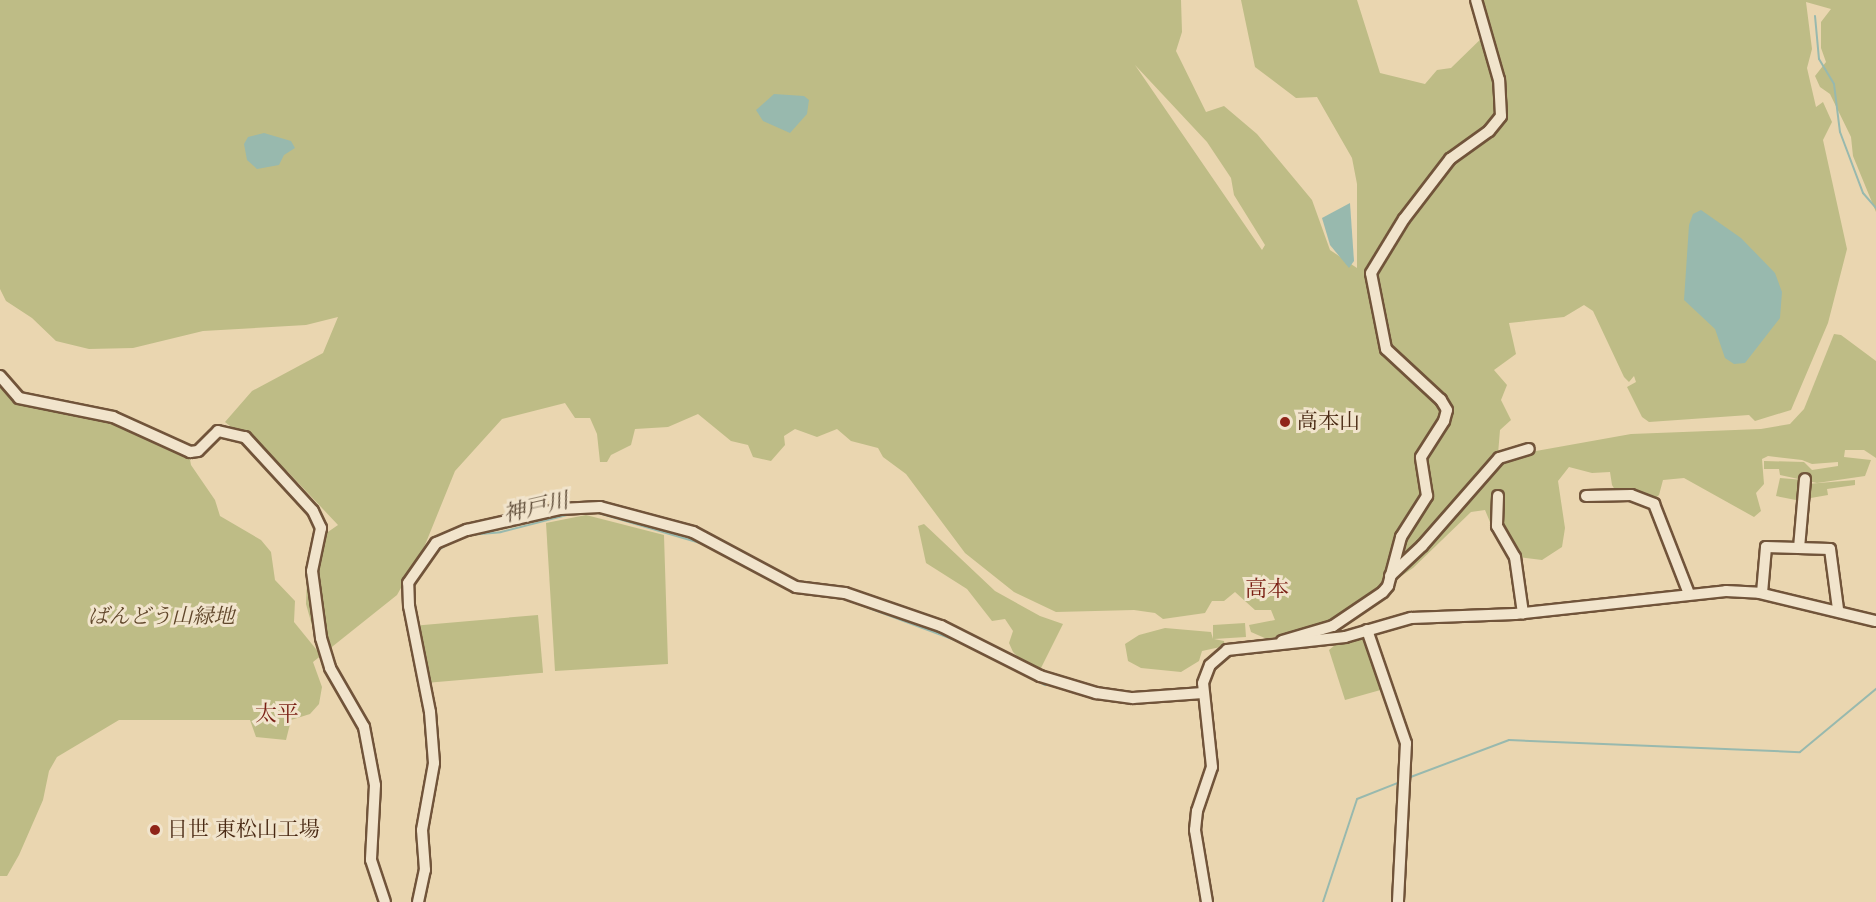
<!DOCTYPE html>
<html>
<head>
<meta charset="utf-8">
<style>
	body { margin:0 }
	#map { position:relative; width:1876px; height:902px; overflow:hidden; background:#ead6b0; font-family:Cardo,"Noto Serif JP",serif }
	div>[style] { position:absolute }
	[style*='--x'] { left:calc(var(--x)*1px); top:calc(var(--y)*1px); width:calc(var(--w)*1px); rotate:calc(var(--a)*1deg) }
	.green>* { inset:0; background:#bebc86; transform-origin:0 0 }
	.water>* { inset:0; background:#98b9ae }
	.stream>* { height:2px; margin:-1px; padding:0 1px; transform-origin:1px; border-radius:1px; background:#98b9ae }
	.roads { filter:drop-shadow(2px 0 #71543a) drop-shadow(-2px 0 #71543a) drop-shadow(0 2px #71543a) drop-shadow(0 -2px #71543a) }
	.minor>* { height:10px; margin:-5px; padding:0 5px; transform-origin:5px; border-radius:5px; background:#f1e4cc }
	.dots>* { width:16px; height:16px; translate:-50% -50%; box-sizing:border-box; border:3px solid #f1e4cc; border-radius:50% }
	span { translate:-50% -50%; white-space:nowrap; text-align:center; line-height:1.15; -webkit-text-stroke:6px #f1e4cc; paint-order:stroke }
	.poi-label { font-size:21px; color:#492913 }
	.left { translate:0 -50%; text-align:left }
	.park-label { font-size:21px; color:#60462a; font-style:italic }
	.water-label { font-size:22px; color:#594632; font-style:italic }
	.neighbourhood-label { font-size:22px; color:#7a1f14 }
</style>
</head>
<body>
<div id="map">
	<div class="green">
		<div style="clip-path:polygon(evenodd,0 0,1181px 0,1182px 32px,1176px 51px,1206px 112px,1224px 106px,1257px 134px,1312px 200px,1330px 250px,1357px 268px,1357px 184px,1352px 158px,1317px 97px,1296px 98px,1255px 67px,1241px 0,1357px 0,1380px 73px,1425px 84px,1437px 70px,1451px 68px,1489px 31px,1481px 0,1876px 0,1876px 212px,1853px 156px,1851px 137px,1830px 94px,1820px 87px,1815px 76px,1826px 62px,1821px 48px,1821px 22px,1831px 9px,1806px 2px,1812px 49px,1807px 68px,1816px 107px,1823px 102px,1832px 122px,1823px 140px,1847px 249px,1828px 323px,1791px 410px,1755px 421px,1749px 415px,1649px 422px,1642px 417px,1627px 387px,1636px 382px,1634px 376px,1629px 382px,1624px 377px,1593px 311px,1584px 305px,1564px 317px,1509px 323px,1516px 354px,1494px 370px,1507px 385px,1501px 400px,1511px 420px,1500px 430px,1498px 454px,1511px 461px,1536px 451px,1631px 434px,1761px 429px,1790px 424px,1804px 409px,1834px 334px,1841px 335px,1876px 361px,1876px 458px,1864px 450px,1845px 450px,1844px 457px,1871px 460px,1865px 476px,1817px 483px,1780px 475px,1779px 469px,1764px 469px,1764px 461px,1804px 462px,1812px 470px,1838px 466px,1838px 462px,1812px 464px,1802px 460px,1768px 456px,1762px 459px,1764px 484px,1756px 493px,1761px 511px,1754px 517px,1684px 478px,1663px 480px,1659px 495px,1651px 502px,1620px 498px,1612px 485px,1610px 472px,1592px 473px,1569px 467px,1558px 481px,1565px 528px,1562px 547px,1542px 560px,1519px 557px,1497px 539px,1485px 510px,1471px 512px,1413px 568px,1331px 624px,1267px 639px,1251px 632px,1249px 625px,1275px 620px,1271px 610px,1255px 610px,1235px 592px,1224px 601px,1212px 601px,1205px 613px,1163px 619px,1155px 613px,1134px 610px,1056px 612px,1014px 592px,965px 553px,906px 474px,883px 457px,878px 448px,851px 441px,837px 429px,817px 437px,795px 429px,784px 436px,785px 445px,771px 461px,753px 457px,748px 445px,731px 441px,698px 414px,668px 427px,635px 429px,631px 445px,611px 455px,607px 462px,600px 462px,597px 434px,590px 418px,575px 418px,565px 403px,502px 419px,455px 471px,425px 545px,397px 595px,313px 662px,322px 687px,319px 704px,310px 714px,291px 720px,286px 740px,256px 737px,250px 720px,119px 720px,57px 757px,49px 771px,43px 800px,19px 855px,7px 876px,0 876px,0 378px,27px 406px,45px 409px,48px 405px,110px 419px,189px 454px,191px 465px,215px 500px,220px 516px,261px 540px,271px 552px,275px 580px,295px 601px,294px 622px,320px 654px,306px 604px,307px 579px,325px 534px,338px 525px,288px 472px,225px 422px,252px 391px,323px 353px,338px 317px,306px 325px,203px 331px,133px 348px,89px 349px,56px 341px,32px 318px,6px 301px,0 289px,0 0,1135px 65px,1207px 142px,1231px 178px,1234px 195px,1265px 245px,1262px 250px,1135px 65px)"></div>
		<div style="clip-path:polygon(1780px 478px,1804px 480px,1801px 501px,1776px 496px)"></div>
		<div style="clip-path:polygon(1855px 480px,1855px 485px,1827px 489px,1828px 495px,1805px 499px,1807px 484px)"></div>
		<div style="clip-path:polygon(586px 515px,664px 535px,668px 664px,555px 671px,546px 523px)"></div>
		<div style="clip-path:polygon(924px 524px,995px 591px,1040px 616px,1063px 624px,1041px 668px,1025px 664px,1013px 652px,1009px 643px,1013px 631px,1005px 619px,992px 621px,967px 589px,926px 563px,918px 526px)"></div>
		<div style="left:538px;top:615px;width:58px;height:118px;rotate:85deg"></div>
		<div style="clip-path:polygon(1245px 623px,1246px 637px,1214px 639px,1224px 641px,1225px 646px,1202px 651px,1199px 661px,1181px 672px,1141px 668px,1128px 661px,1125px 644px,1139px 635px,1165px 628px,1211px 632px,1213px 639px,1213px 625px)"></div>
		<div style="clip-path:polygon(1364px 637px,1384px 689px,1345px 700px,1329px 650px,1335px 645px)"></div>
	</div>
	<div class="water">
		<div style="clip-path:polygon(774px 94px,804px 96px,809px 100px,807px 114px,790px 133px,763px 121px,756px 110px)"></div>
		<div style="clip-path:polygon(264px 133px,291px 141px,295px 148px,284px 155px,279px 165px,257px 169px,247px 160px,244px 144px,248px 137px)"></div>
		<div style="clip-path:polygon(1350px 203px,1354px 261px,1349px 268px,1330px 245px,1322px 218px)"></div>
		<div style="clip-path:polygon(1701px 210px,1741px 238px,1775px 273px,1782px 292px,1780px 318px,1745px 363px,1734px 364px,1725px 358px,1715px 329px,1684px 300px,1689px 225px,1693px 214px)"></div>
	</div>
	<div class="stream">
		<div style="--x:1815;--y:16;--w:43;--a:84.7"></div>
		<div style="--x:1819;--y:59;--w:29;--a:59"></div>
		<div style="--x:1834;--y:84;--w:48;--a:82.9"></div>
		<div style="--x:1840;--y:132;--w:65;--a:69.3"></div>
		<div style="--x:1863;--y:193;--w:20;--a:49"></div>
		<div style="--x:595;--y:512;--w:114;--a:16.4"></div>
		<div style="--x:469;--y:535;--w:32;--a:-5"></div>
		<div style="--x:501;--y:532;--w:72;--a:-14.4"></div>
		<div style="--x:437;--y:551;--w:21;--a:-31"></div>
		<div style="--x:720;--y:552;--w:81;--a:28.2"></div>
		<div style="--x:414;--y:596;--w:21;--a:85"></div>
		<div style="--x:842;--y:598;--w:129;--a:20.4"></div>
		<div style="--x:418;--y:623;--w:66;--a:78.7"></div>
		<div style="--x:976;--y:649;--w:78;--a:27.6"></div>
		<div style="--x:436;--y:717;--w:36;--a:87"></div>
		<div style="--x:1408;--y:778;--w:108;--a:-20.6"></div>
		<div style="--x:1509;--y:740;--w:291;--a:2.4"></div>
		<div style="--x:1800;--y:752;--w:99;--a:-39.7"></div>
		<div style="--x:1323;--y:902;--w:108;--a:-71.7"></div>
		<div style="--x:1357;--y:799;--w:46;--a:-21.6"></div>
	</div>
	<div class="roads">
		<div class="minor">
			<div style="--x:0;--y:376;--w:29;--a:49"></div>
			<div style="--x:19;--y:398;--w:96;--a:11.4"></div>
			<div style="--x:113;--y:417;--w:85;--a:24.4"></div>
			<div style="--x:190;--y:452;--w:8;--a:-7"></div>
			<div style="--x:198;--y:451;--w:28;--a:-45"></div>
			<div style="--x:218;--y:431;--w:28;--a:13"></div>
			<div style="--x:245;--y:437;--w:100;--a:47.4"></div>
			<div style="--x:313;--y:511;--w:19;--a:65"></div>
			<div style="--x:321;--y:528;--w:44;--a:101.8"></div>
			<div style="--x:312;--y:571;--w:68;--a:82.3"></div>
			<div style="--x:321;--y:638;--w:31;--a:73"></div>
			<div style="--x:330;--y:668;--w:68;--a:60"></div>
			<div style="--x:364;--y:727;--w:59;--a:79.3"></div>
			<div style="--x:375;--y:785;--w:75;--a:93.1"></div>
			<div style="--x:371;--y:860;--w:44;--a:71.6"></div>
			<div style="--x:1498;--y:496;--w:30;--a:92"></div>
			<div style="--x:1497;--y:526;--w:36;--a:60"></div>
			<div style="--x:1515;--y:557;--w:57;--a:81.9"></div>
			<div style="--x:1586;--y:496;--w:45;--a:-1.3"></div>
			<div style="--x:1631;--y:495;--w:25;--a:21"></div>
			<div style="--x:1654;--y:504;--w:97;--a:68.7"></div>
			<div style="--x:1799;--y:548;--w:69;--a:-85"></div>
			<div style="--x:1390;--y:576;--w:44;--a:-43.2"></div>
			<div style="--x:1422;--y:546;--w:117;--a:-48.8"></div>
			<div style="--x:1499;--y:458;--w:31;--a:-17"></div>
			<div style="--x:1762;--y:593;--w:46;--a:-85"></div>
			<div style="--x:1766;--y:547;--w:64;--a:1.8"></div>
			<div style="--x:1830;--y:549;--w:61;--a:82.4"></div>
			<div style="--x:1367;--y:630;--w:120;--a:71"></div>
			<div style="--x:1406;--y:743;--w:159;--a:92.9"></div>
			<div style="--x:1282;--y:641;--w:53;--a:-16.4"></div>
			<div style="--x:1333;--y:626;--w:60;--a:-34.2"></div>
			<div style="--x:1383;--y:592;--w:8;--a:-50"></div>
			<div style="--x:1388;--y:586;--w:51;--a:-75.1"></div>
			<div style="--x:1401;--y:537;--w:49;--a:-57.6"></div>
			<div style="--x:1427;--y:496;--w:39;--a:-99"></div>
			<div style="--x:1421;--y:457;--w:43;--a:-57.4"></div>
			<div style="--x:1444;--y:421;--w:11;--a:-75"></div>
			<div style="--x:1447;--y:410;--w:12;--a:-121"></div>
			<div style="--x:1441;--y:400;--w:75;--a:-137.2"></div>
			<div style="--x:1386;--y:349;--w:77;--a:-101.2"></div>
			<div style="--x:1371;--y:273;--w:63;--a:-58.6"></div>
			<div style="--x:1404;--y:219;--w:76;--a:-52.5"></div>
			<div style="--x:1450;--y:159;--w:48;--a:-35.7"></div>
			<div style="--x:1489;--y:131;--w:19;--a:-51"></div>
			<div style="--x:1501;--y:116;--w:36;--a:-93"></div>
			<div style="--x:1499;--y:80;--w:83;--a:-106"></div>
			<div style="--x:418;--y:902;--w:33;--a:-78"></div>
			<div style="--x:425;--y:870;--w:40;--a:-94.3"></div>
			<div style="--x:422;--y:830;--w:68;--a:-79.8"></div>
			<div style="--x:434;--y:763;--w:51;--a:-94.5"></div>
			<div style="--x:430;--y:712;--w:108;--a:-101.2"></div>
			<div style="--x:409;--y:606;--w:23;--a:-92"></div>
			<div style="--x:408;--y:583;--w:49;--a:-55"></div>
			<div style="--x:436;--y:543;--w:34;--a:-23"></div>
			<div style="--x:467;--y:530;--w:95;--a:-12.7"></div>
			<div style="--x:560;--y:509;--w:40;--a:-2.9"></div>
			<div style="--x:600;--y:507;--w:96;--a:15"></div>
			<div style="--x:693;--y:532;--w:117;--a:28.1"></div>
			<div style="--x:796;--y:587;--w:49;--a:7"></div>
			<div style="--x:845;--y:593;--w:102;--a:19"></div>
			<div style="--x:941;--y:626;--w:111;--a:26.8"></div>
			<div style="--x:1040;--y:676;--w:59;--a:16.9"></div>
			<div style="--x:1096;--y:693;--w:37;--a:8"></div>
			<div style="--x:1133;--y:698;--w:70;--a:-4.1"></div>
			<div style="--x:1207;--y:902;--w:73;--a:-99.5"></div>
			<div style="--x:1195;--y:830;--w:19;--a:-84"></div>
			<div style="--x:1197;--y:811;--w:46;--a:-71.2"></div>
			<div style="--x:1212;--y:767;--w:84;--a:-96.1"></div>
			<div style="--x:1203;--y:683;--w:19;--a:-69"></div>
			<div style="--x:1210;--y:665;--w:23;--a:-41"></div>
			<div style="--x:1227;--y:650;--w:119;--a:-6.3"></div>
			<div style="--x:1345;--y:637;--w:69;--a:-16.1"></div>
			<div style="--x:1411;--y:618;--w:104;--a:-2.2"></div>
			<div style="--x:1515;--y:614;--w:212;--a:-6.2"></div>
			<div style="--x:1726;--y:591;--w:33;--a:3"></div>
			<div style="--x:1759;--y:593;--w:120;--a:13.5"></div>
		</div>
	</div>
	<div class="dots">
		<div style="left:1285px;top:422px;background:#8f2418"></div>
		<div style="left:155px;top:830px;background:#8f2418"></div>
	</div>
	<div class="poi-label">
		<span class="left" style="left:1297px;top:422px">高本山</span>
		<span class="left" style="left:167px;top:830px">日世 東松山工場</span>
	</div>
	<div class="park-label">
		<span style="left:161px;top:617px">ばんどう山緑地</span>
	</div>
	<div class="water-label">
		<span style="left:536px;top:508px;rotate:-13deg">神戸川</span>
	</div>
	<div class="neighbourhood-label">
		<span style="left:1267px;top:590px">高本</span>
		<span style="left:277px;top:715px">太平</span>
	</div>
</div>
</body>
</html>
